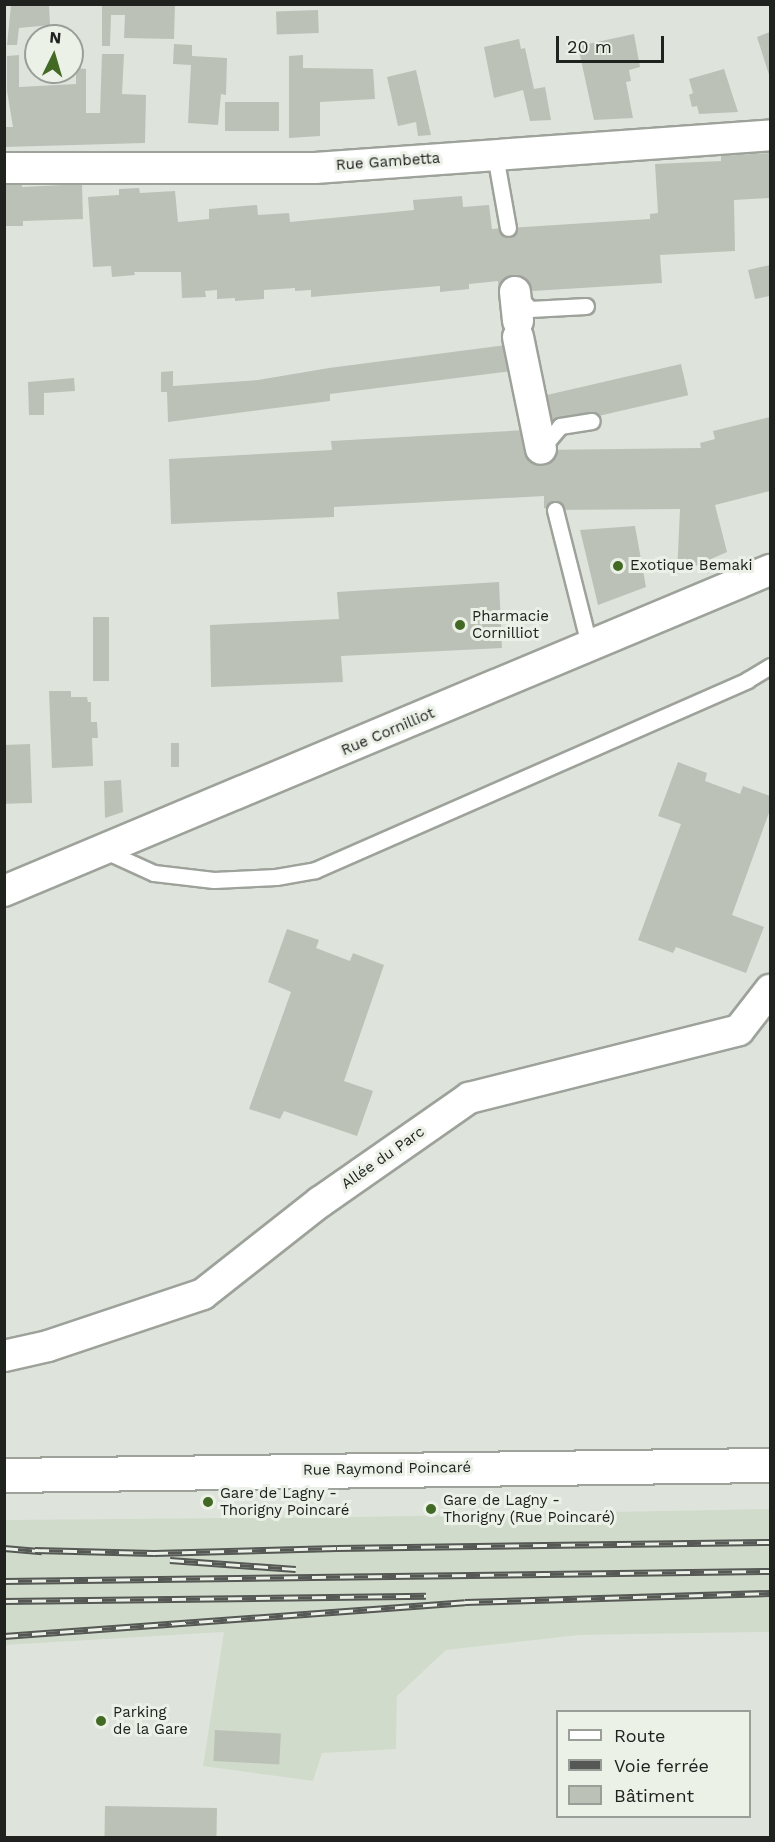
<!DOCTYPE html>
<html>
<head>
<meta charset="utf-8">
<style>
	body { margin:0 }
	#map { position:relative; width:775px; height:1842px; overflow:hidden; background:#dee4db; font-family:"Work Sans",sans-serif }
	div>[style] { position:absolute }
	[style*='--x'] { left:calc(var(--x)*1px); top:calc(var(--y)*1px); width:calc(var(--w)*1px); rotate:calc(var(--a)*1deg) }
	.built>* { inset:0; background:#d1dbcb }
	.building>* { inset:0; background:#bcc1b8; transform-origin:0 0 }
	.roads { filter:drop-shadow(2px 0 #9da29a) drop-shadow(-2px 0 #9da29a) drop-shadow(0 2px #9da29a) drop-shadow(0 -2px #9da29a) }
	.lane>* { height:15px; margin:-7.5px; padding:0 7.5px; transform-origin:7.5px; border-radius:7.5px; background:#fff }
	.street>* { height:30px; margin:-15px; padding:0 15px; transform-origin:15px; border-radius:15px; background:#fff }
	.secondary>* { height:33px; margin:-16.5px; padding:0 16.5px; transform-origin:16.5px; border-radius:16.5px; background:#fff }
	.rail>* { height:7px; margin-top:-3.5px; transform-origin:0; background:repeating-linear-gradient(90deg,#ecf1e8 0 14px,#555854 0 28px); box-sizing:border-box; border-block:2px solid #555854 }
	.dots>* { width:16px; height:16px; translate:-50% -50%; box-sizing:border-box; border:3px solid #ecf1e8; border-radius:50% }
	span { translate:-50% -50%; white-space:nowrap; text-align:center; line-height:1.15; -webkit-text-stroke:6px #ecf1e8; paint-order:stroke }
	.street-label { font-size:15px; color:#20221f }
	.poi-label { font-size:15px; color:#20221f }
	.left { translate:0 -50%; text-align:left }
	.frame { position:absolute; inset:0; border:6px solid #20221f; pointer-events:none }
	.legend { position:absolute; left:556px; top:1710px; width:195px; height:108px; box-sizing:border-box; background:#ecf1e8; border:2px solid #9a9e98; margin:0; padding:8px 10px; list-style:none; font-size:18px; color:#20221f }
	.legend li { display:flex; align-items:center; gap:12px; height:30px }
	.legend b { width:30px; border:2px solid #9a9e98 }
	.north { position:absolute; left:24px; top:24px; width:60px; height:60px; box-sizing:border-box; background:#ecf1e8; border:2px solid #9a9e98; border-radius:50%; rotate:5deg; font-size:16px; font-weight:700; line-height:24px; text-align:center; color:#20221f }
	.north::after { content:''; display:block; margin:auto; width:21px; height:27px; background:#436a24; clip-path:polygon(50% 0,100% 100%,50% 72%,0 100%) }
	.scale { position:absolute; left:556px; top:36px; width:108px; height:27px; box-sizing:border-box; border:3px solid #20221f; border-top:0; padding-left:8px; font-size:18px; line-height:21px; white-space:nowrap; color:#20221f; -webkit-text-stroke:4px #ecf1e8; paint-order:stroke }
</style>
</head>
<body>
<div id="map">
	<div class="built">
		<div style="clip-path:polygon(770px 1509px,770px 1632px,579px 1635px,446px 1650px,397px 1696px,396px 1749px,322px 1753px,313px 1781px,203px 1766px,224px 1632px,5px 1645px,5px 1520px,354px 1517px)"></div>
	</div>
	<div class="building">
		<div style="clip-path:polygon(49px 4px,50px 25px,19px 28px,17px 45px,7px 45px,11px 5px)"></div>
		<div style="clip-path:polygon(102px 4px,175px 4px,174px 39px,124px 38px,125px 15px,111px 15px,110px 46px,102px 46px)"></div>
		<div style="left:318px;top:10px;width:23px;height:42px;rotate:88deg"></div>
		<div style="clip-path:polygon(770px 32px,770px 78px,757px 37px)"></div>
		<div style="clip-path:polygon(634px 34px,640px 67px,629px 70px,631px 81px,626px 82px,633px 118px,594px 120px,578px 46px)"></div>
		<div style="clip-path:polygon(519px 39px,521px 49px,525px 48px,534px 89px,545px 87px,551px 120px,530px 121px,523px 90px,494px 98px,484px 47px)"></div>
		<div style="clip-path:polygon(174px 44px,192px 45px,192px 56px,227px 58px,226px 95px,221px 94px,218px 125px,188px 123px,191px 65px,173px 64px)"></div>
		<div style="clip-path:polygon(102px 54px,124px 54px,122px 94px,146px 95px,145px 143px,4px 147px,4px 127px,13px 127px,7px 91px,7px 56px,19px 55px,19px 87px,76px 84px,76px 68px,86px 69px,86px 113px,100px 113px)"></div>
		<div style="clip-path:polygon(303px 55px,303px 68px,373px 69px,375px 99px,320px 102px,320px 136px,289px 138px,289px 56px)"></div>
		<div style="clip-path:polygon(724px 69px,738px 112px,699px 114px,697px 106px,692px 107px,689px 95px,693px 93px,689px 79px)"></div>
		<div style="clip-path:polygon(416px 70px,431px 135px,418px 136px,416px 122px,398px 126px,387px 77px)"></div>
		<div style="left:279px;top:102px;width:29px;height:54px;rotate:90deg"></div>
		<div style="clip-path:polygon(770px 153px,769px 198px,734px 200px,735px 251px,660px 255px,662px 283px,499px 293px,498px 281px,469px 284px,469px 289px,440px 292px,440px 286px,311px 297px,311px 290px,295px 291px,295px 288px,264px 290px,264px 299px,235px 301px,235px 298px,217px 299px,217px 290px,205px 291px,206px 297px,182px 298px,181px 272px,134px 272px,135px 275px,112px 277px,111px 266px,93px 267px,88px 197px,119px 195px,119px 189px,139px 188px,140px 193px,175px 191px,178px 222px,209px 219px,209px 209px,257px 205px,258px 215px,289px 213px,290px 222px,414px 210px,413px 200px,462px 196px,463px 207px,489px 205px,492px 229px,650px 219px,650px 214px,658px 213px,655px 164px,721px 161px,721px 156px)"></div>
		<div style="clip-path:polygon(5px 183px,22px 184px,22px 187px,82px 184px,83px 219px,23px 221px,23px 226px,5px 226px)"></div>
		<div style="clip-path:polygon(770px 265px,770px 296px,755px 299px,748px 270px)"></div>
		<div style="clip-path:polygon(514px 344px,519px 370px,330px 394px,330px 401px,168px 422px,167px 392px,161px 392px,161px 372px,173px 371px,173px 386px,258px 380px,329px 368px)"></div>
		<div style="left:681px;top:364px;width:32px;height:141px;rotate:77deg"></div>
		<div style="clip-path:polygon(74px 378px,75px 391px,44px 393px,44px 415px,29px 415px,28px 382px)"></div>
		<div style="clip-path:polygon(770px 417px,770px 491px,715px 505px,727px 552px,677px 574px,680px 509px,551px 510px,544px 508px,544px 496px,334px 507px,334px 517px,171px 524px,169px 459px,332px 450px,331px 441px,527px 430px,537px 450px,701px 448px,700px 443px,715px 439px,713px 431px)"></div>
		<div style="clip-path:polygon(635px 526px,646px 587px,598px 605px,580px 530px)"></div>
		<div style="clip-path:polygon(499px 582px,502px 648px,341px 656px,343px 682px,211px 687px,210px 625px,339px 619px,337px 592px)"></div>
		<div style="left:93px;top:617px;width:16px;height:64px"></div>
		<div style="clip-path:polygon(49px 691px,71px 691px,71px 697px,87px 697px,88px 702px,91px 702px,91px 722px,97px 722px,98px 738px,92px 738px,93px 766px,52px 768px)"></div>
		<div style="left:171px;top:743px;width:8px;height:24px"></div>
		<div style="left:30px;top:744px;width:59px;height:26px;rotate:88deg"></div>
		<div style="clip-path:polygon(678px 762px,707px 773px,705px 781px,740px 794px,743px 786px,770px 796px,770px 810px,732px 915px,764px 927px,746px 973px,676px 947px,673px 953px,638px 940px,681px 824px,658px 816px)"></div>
		<div style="clip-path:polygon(121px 780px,123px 812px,105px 818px,104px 781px)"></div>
		<div style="clip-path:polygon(287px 929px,319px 940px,316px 948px,350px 961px,353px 953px,384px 965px,344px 1081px,373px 1091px,357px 1136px,284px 1111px,280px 1119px,249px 1109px,291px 992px,268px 982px)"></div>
		<div style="left:215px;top:1730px;width:66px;height:31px;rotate:3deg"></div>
		<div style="left:105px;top:1806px;width:112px;height:32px;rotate:1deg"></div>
	</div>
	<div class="roads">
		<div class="lane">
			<div style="--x:495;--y:155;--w:74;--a:79.9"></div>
			<div style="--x:517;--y:295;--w:19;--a:47"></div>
			<div style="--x:530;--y:309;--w:56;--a:-3.1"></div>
			<div style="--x:541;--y:449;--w:30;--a:-50"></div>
			<div style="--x:560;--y:426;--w:32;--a:-9"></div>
			<div style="--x:555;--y:510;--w:142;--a:75.8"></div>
			<div style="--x:103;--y:850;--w:56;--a:24.3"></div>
			<div style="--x:154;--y:873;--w:60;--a:6.7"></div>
			<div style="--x:214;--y:880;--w:62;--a:-2.8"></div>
			<div style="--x:276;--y:877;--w:40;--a:-10"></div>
			<div style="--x:315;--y:870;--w:472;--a:-23.7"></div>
			<div style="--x:747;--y:680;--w:27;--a:-31"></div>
		</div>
		<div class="street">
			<div style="--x:4;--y:168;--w:311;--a:0"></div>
			<div style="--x:315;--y:168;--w:456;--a:-4.1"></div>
			<div style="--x:515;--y:292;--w:29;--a:84"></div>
			<div style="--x:518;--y:337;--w:114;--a:78.4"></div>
			<div style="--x:4;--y:891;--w:831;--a:-22.74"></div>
			<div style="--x:4;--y:1356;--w:45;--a:-12.8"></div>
			<div style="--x:48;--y:1346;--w:163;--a:-18.5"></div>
			<div style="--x:203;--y:1294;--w:149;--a:-38.2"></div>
			<div style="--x:320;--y:1202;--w:182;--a:-34.9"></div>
			<div style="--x:469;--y:1098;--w:278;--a:-14.1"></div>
			<div style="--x:739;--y:1030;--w:51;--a:-52.2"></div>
		</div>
		<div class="secondary">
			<div style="--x:4;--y:1475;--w:766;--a:-0.75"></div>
		</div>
	</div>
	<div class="rail">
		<div style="--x:4;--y:1548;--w:38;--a:5"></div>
		<div style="--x:35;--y:1550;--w:119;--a:1.4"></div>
		<div style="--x:154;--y:1553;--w:183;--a:-1.6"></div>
		<div style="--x:337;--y:1548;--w:433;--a:-0.8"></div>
		<div style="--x:170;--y:1560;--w:126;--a:4.1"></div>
		<div style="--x:4;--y:1581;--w:766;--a:-0.75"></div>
		<div style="--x:4;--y:1601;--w:422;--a:-0.7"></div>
		<div style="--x:4;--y:1636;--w:462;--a:-4.2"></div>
		<div style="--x:465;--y:1602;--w:305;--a:-1.7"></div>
	</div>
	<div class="dots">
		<div style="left:618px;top:566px;background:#436a24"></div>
		<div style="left:460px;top:625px;background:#436a24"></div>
		<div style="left:208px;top:1502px;background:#436a24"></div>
		<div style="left:431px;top:1509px;background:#436a24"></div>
		<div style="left:101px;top:1721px;background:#436a24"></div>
	</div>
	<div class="street-label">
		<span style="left:388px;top:162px;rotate:-4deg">Rue Gambetta</span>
		<span style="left:388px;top:732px;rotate:-23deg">Rue Cornilliot</span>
		<span style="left:383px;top:1158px;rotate:-35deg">Allée du Parc</span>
		<span style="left:387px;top:1469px;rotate:-1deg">Rue Raymond Poincaré</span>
	</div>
	<div class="poi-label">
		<span class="left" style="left:630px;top:566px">Exotique Bemaki</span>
		<span class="left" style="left:472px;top:625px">Pharmacie<br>Cornilliot</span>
		<span class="left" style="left:220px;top:1502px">Gare de Lagny -<br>Thorigny Poincaré</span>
		<span class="left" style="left:443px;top:1509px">Gare de Lagny -<br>Thorigny (Rue Poincaré)</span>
		<span class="left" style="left:113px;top:1721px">Parking<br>de la Gare</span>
	</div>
	<div class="frame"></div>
	<ul class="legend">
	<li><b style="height:8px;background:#fff"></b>Route</li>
	<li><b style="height:8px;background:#555854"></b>Voie ferrée</li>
	<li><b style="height:16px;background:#bcc1b8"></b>Bâtiment</li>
	</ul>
	<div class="north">N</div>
	<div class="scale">20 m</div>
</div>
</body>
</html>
